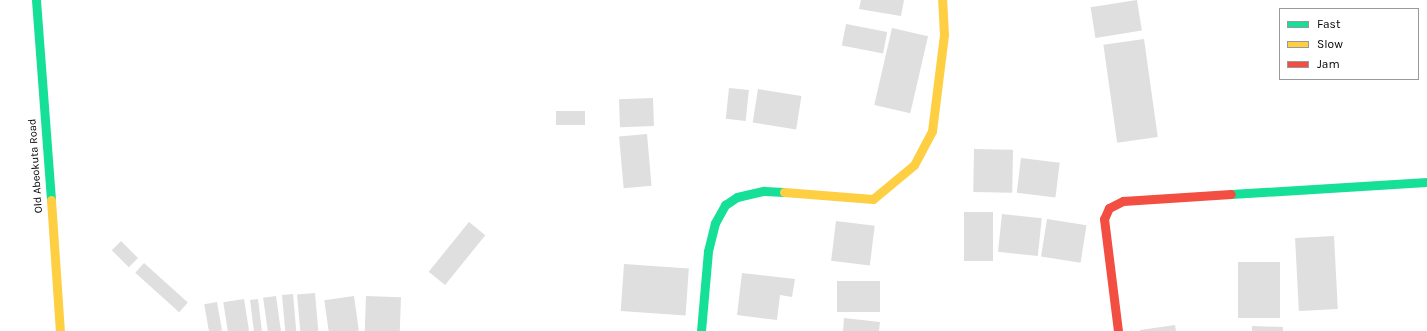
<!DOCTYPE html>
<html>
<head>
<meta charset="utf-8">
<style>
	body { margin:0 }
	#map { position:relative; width:1427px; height:331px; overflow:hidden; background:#fff; font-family:Karla,sans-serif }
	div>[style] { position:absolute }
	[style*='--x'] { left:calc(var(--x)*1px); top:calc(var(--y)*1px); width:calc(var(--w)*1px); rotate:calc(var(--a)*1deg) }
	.building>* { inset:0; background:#dfdfdf; transform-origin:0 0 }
	.fast>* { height:9px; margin:-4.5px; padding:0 4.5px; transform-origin:4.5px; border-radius:4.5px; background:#16e098 }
	.slow>* { height:9px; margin:-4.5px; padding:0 4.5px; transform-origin:4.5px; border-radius:4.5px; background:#ffcf43 }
	.jam>* { height:9px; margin:-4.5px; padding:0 4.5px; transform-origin:4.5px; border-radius:4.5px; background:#f24e42 }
	span { translate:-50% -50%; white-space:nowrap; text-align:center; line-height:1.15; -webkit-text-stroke:3.5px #fff; paint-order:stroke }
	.street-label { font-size:11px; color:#000 }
	.legend { position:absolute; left:1279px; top:8px; width:140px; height:72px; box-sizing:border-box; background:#fff; border:1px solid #999; margin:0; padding:5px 7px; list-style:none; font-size:12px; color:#000 }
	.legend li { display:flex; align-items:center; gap:8px; height:20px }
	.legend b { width:20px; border:1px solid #999 }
</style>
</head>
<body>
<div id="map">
	<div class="building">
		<div style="clip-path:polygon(861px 0,904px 0,901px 16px,859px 9px)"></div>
		<div style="left:1137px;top:0;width:31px;height:47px;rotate:81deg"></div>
		<div style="left:846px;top:24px;width:42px;height:22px;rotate:11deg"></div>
		<div style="left:892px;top:28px;width:37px;height:79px;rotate:13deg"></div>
		<div style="left:1144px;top:39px;width:99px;height:41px;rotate:82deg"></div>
		<div style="left:729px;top:88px;width:20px;height:31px;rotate:6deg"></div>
		<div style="left:758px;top:89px;width:44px;height:34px;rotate:9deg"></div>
		<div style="left:653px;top:98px;width:28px;height:34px;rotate:88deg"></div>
		<div style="left:556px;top:111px;width:29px;height:14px"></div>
		<div style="left:647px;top:134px;width:52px;height:28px;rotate:85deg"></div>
		<div style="left:974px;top:149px;width:39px;height:43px;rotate:1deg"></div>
		<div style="left:1021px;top:158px;width:39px;height:35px;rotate:7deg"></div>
		<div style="left:964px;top:212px;width:29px;height:49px"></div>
		<div style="left:1002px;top:214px;width:40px;height:38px;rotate:6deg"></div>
		<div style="left:1047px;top:219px;width:40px;height:38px;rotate:9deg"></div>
		<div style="left:836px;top:221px;width:39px;height:40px;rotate:7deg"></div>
		<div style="left:469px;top:222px;width:21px;height:64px;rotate:39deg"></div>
		<div style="left:1334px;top:236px;width:73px;height:39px;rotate:87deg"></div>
		<div style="left:121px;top:241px;width:24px;height:13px;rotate:45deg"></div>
		<div style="left:1280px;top:262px;width:56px;height:42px;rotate:90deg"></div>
		<div style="left:144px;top:263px;width:59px;height:13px;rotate:42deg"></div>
		<div style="left:624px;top:264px;width:65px;height:47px;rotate:4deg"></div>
		<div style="clip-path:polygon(742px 273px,795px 279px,792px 297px,780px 295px,777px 320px,737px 315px)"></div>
		<div style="left:837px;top:281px;width:43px;height:31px"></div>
		<div style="left:315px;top:293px;width:38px;height:18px;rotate:85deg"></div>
		<div style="left:293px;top:294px;width:37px;height:11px;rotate:85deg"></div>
		<div style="left:276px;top:296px;width:35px;height:13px;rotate:82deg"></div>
		<div style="left:354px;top:296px;width:35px;height:30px;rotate:82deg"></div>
		<div style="left:366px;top:296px;width:35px;height:35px;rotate:2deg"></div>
		<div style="left:244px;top:299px;width:32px;height:21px;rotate:81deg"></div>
		<div style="left:258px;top:299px;width:32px;height:8px;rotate:83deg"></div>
		<div style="left:217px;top:302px;width:29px;height:13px;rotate:80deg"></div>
		<div style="clip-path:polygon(844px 318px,880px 322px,879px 331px,843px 331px)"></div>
		<div style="clip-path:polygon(1175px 325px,1176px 331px,1140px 331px,1140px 330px)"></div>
		<div style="clip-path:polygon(1252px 326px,1283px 327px,1283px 331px,1252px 331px)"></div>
	</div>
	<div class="fast">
		<div style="--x:36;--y:0;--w:201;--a:85.7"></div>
		<div style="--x:1231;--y:194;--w:196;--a:-3.5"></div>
		<div style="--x:701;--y:331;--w:80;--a:-85"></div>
		<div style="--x:708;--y:251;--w:29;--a:-76"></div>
		<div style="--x:715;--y:223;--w:21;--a:-61"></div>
		<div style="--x:725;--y:205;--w:14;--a:-34"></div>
		<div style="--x:737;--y:197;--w:28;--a:-13"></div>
		<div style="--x:764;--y:191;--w:20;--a:3"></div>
	</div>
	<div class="slow">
		<div style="--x:784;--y:192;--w:89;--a:4.5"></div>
		<div style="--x:873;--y:199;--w:53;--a:-39.7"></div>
		<div style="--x:914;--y:165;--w:38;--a:-62"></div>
		<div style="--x:932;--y:131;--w:97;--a:-82.9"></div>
		<div style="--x:944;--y:35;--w:35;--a:-93"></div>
		<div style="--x:51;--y:200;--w:131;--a:86.1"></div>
	</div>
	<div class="jam">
		<div style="--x:1118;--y:331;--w:113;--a:-97.1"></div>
		<div style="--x:1104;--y:219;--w:12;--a:-66"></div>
		<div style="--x:1109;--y:208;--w:16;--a:-27"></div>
		<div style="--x:1123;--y:201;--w:108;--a:-3.7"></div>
	</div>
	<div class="street-label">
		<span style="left:36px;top:166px;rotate:-94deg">Old Abeokuta Road</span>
	</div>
	<ul class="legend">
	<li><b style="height:5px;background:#16e098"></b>Fast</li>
	<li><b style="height:5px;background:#ffcf43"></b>Slow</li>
	<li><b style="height:5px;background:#f24e42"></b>Jam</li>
	</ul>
</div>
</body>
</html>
